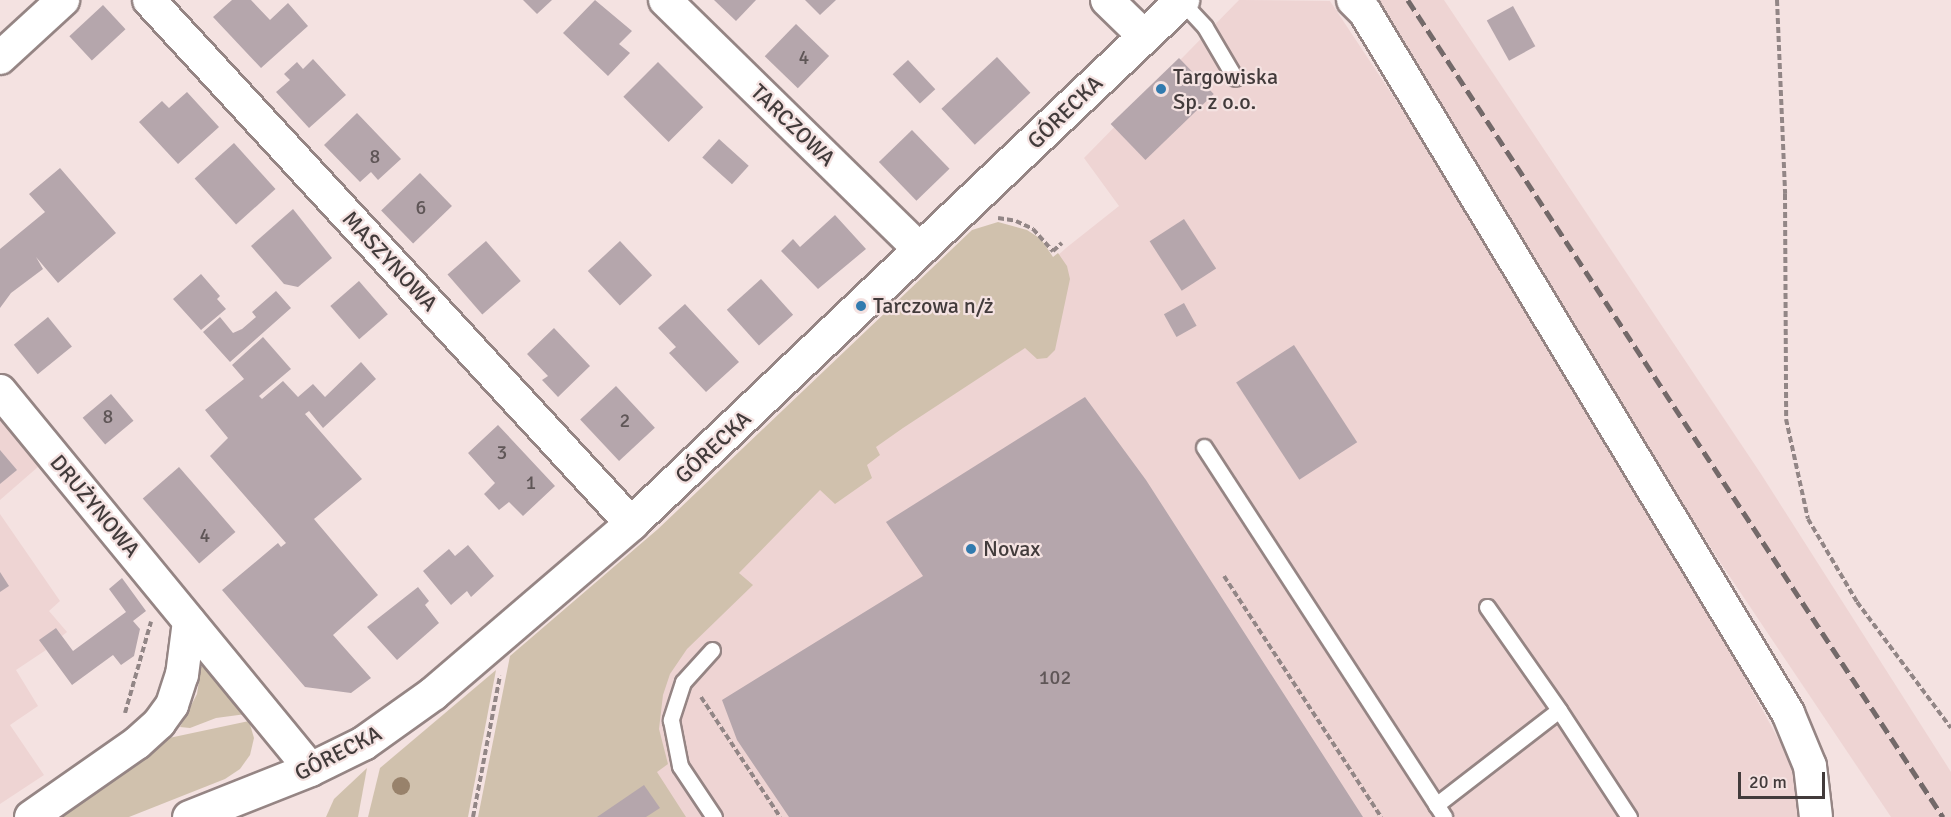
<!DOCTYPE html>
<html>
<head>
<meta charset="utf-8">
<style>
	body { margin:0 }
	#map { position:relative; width:1951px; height:817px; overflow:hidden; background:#f4e2e1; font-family:Signika,sans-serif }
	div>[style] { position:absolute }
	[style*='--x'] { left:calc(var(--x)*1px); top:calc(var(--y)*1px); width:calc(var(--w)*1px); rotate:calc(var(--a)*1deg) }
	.built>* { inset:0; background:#eed4d3 }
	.green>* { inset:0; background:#d0c1ad }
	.building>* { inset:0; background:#b5a6ac; transform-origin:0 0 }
	.path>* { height:4px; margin-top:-2px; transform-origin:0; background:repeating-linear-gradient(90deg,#928686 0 6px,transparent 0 9px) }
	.roads { filter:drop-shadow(2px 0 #958584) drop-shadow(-2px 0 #958584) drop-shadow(0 2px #958584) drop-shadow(0 -2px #958584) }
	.lane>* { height:15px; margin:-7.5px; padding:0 7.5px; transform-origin:7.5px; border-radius:7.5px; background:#fff }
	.street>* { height:32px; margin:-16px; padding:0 16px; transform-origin:16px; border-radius:16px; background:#fff }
	.secondary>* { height:33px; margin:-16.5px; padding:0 16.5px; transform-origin:16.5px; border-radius:16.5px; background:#fff }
	.rail>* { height:4.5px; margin-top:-2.25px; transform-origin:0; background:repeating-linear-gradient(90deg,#736969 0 12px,transparent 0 18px) }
	.trees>* { width:18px; height:18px; margin:-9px; border-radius:50%; background:#98826b }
	.dots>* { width:16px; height:16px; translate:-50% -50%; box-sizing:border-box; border:3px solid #f4e2e1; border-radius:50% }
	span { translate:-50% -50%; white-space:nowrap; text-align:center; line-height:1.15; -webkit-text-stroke:4.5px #f4e2e1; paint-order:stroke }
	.number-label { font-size:20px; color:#5f5657 }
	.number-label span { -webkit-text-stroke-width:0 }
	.poi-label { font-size:22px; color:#423b3b }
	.left { translate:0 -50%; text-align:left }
	.street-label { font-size:22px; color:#423b3b }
	.scale { position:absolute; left:1738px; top:772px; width:87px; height:27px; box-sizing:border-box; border:3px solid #423b3b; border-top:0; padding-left:8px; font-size:18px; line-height:21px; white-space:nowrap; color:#423b3b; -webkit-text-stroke:4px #f4e2e1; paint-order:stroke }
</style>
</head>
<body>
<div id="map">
	<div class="built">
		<div style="clip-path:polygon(1239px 0,1330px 1px,1450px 182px,1654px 510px,1794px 768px,1798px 817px,519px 817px,794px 495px,1066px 248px,1119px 206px,1084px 158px)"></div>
		<div style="clip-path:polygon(1362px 0,1444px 0,1761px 474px,1951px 772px,1951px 817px,1891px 817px,1720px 562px)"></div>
		<div style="clip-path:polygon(0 419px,39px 466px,0 500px)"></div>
		<div style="clip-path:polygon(0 514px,60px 601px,49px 611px,67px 632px,62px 636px,56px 628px,40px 640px,46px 650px,16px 670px,38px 706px,10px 725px,44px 775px,0 804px)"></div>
	</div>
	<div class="green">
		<div style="clip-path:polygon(998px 222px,1027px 230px,1041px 239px,1053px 257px,1058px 253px,1067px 266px,1070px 279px,1055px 350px,1047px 358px,1037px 359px,1025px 348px,903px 428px,876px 447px,880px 455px,867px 465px,872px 478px,835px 504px,820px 490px,739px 573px,753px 585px,687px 649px,670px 674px,663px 695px,659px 729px,668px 764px,657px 772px,686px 817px,478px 817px,510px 656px,658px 529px,972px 230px)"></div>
		<div style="clip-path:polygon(208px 665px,246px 714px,216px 718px,190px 728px,180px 727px,197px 694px,201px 667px)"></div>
		<div style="clip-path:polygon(496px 670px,468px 817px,368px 817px,380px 768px)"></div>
		<div style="clip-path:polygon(249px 721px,254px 738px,250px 755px,240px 769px,225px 779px,129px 817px,52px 817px,169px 738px)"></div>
		<div style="clip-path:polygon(367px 768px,358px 817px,326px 817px,334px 799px)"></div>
	</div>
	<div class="building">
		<div style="clip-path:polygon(232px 0,251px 0,270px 20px,288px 3px,308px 26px,261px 68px,213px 17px)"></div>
		<div style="clip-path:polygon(523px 0,552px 0,537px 14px)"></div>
		<div style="clip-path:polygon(595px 0,632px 31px,619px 44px,630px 53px,608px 76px,563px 33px)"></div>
		<div style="clip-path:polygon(714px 0,756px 0,736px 21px)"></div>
		<div style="clip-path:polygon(805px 0,836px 0,820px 15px)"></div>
		<div style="left:103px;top:5px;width:33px;height:46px;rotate:47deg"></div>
		<div style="left:1513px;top:6px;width:46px;height:30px;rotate:61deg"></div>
		<div style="left:796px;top:24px;width:46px;height:45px;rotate:44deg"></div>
		<div style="left:997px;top:57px;width:49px;height:76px;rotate:47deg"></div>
		<div style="left:1179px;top:58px;width:50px;height:95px;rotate:46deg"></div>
		<div style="clip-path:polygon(313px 59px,346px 95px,309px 128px,276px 92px,290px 80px,284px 74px,297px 62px,303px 69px)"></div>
		<div style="left:908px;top:60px;width:40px;height:21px;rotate:47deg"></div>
		<div style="left:658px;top:62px;width:64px;height:49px;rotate:45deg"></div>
		<div style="clip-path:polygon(187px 92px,219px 127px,178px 164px,139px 122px,162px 101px,169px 108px)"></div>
		<div style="clip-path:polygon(357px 113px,401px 159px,378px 180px,371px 172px,360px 182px,324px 145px)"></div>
		<div style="left:912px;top:130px;width:54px;height:46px;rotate:46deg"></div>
		<div style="left:719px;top:139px;width:40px;height:25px;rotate:42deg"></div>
		<div style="left:234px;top:143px;width:62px;height:53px;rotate:48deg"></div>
		<div style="clip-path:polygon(60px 168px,116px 233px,58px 283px,36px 257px,43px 269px,11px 293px,0 308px,0 249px,45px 212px,29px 194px)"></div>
		<div style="left:420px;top:173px;width:46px;height:54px;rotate:46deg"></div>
		<div style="clip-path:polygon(293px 209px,332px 258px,298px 287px,284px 284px,251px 246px)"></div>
		<div style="clip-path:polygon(835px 215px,866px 249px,818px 289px,781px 251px,793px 239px,800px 247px)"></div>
		<div style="left:1184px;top:219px;width:59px;height:41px;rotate:57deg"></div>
		<div style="left:486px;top:241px;width:53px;height:51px;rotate:49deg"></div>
		<div style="left:620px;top:241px;width:47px;height:44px;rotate:47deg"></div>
		<div style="clip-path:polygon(201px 274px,220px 296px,217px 299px,226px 309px,201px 330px,173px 299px)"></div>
		<div style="left:761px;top:279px;width:48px;height:46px;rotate:48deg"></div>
		<div style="left:359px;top:281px;width:44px;height:38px;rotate:49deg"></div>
		<div style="clip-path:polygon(276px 291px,291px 308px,230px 362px,203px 332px,220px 317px,233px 333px,242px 329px,256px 317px,252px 312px)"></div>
		<div style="left:1184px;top:303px;width:26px;height:23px;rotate:61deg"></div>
		<div style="clip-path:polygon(685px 304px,739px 362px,706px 392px,669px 353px,676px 347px,658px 328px)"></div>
		<div style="left:48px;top:317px;width:38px;height:44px;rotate:51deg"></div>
		<div style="clip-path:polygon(554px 328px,590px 366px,558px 397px,542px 380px,548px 376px,527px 354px)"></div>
		<div style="clip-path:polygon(263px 337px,291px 369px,259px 396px,262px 399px,283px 381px,298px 397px,313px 384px,325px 397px,361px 362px,376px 379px,323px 428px,309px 411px,305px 414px,362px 479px,314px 519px,378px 595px,333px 635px,371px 678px,351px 693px,305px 687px,222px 590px,278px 543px,281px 547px,286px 543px,210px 456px,228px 438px,205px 410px,244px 379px,232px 365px)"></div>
		<div style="left:1294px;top:345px;width:116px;height:69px;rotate:57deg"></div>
		<div style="left:616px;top:386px;width:57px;height:49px;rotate:47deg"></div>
		<div style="left:111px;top:394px;width:35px;height:37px;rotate:50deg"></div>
		<div style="clip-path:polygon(1085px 397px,1146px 480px,1363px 817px,789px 817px,737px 740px,722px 700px,923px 576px,886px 522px)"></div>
		<div style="clip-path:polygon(498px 425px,555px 486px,523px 516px,509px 502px,499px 510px,484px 494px,495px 483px,468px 453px)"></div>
		<div style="clip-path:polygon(0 450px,17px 470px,0 484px)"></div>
		<div style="left:179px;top:467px;width:86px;height:48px;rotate:49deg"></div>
		<div style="clip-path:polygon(468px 545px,494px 576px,471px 597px,467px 591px,451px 605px,423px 571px,449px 549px,455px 556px)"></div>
		<div style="clip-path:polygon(0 572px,9px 586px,0 592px)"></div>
		<div style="clip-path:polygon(122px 578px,146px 611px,133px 621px,140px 629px,134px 656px,121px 665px,113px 655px,72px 685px,39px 640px,56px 628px,73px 651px,126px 612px,109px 589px)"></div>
		<div style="clip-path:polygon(418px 587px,429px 601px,425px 605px,439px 623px,397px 660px,367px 627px)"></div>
		<div style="clip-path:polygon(644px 785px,660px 808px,646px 817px,597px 817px)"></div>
	</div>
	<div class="path">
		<div style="--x:1777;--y:0;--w:194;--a:87.6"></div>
		<div style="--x:1785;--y:194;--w:225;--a:89.7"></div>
		<div style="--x:1786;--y:419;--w:102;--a:77.6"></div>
		<div style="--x:1808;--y:519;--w:96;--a:59.4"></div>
		<div style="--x:1857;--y:602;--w:157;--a:53.3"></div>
		<div style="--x:998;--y:218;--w:18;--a:9"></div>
		<div style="--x:1016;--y:221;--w:19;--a:25"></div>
		<div style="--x:1033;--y:229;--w:30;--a:48"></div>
		<div style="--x:1053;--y:251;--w:12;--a:-42"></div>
		<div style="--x:1224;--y:576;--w:288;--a:56.9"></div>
		<div style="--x:701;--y:697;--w:144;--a:56.6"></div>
		<div style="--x:125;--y:713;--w:95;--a:-74.1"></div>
		<div style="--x:473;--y:817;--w:144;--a:-79.2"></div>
	</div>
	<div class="roads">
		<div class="lane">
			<div style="--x:1181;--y:1;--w:35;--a:47"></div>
			<div style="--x:1205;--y:27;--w:59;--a:59.5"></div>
			<div style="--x:1204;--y:447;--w:441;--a:57"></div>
			<div style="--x:1487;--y:607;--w:126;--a:55"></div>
			<div style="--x:712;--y:650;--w:43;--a:132.2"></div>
			<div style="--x:683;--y:682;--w:40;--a:108"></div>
			<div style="--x:671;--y:720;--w:47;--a:78.9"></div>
			<div style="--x:680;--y:766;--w:61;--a:56.3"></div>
			<div style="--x:1436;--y:805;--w:155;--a:-37.7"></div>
			<div style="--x:1559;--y:710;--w:128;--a:56.8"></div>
		</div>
		<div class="street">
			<div style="--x:149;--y:0;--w:711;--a:47.34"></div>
			<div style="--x:665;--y:0;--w:357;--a:44.4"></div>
			<div style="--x:1107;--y:0;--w:52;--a:44.2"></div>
			<div style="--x:1353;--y:0;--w:17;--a:45"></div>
			<div style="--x:1365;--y:12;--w:819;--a:58.89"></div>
			<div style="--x:1788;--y:713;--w:57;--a:67.5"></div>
			<div style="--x:1810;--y:766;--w:51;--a:83.3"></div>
			<div style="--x:0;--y:58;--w:86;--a:-42.6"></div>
			<div style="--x:0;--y:391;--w:489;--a:50.6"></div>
			<div style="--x:31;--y:817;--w:129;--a:-34.9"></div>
			<div style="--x:137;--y:743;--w:30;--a:-42"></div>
			<div style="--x:159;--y:723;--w:22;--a:-54"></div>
			<div style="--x:172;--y:705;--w:32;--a:-72"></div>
			<div style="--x:182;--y:675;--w:54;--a:-82.6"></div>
		</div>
		<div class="secondary">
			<div style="--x:189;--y:817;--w:130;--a:-21.6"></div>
			<div style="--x:310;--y:769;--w:59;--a:-26.1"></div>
			<div style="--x:363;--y:743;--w:86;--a:-35.5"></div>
			<div style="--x:433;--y:693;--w:261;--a:-40.6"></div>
			<div style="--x:631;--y:523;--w:760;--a:-43.51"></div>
		</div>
	</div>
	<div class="rail">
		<div style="--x:1408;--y:0;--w:977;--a:56.78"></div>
	</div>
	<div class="trees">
		<div style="left:401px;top:786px"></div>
	</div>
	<div class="dots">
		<div style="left:1161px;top:89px;background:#327baf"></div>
		<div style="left:861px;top:306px;background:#327baf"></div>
		<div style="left:971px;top:549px;background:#327baf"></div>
	</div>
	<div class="number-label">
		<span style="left:804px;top:57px">4</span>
		<span style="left:375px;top:156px">8</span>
		<span style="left:421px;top:207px">6</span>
		<span style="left:108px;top:416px">8</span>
		<span style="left:625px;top:420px">2</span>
		<span style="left:502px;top:452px">3</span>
		<span style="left:531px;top:482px">1</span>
		<span style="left:205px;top:535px">4</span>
		<span style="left:1055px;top:677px">102</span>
	</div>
	<div class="poi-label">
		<span class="left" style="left:1173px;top:89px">Targowiska<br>Sp. z o.o.</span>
		<span class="left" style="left:873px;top:306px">Tarczowa n/ż</span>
		<span class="left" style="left:983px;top:549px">Novax</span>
	</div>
	<div class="street-label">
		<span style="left:1065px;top:112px;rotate:-44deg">GÓRECKA</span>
		<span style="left:793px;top:125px;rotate:44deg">TARCZOWA</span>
		<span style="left:390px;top:261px;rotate:47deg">MASZYNOWA</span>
		<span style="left:713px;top:447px;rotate:-43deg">GÓRECKA</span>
		<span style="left:95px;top:506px;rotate:50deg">DRUŻYNOWA</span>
		<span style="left:338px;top:753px;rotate:-27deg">GÓRECKA</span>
	</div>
	<div class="scale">20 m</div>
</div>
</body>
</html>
